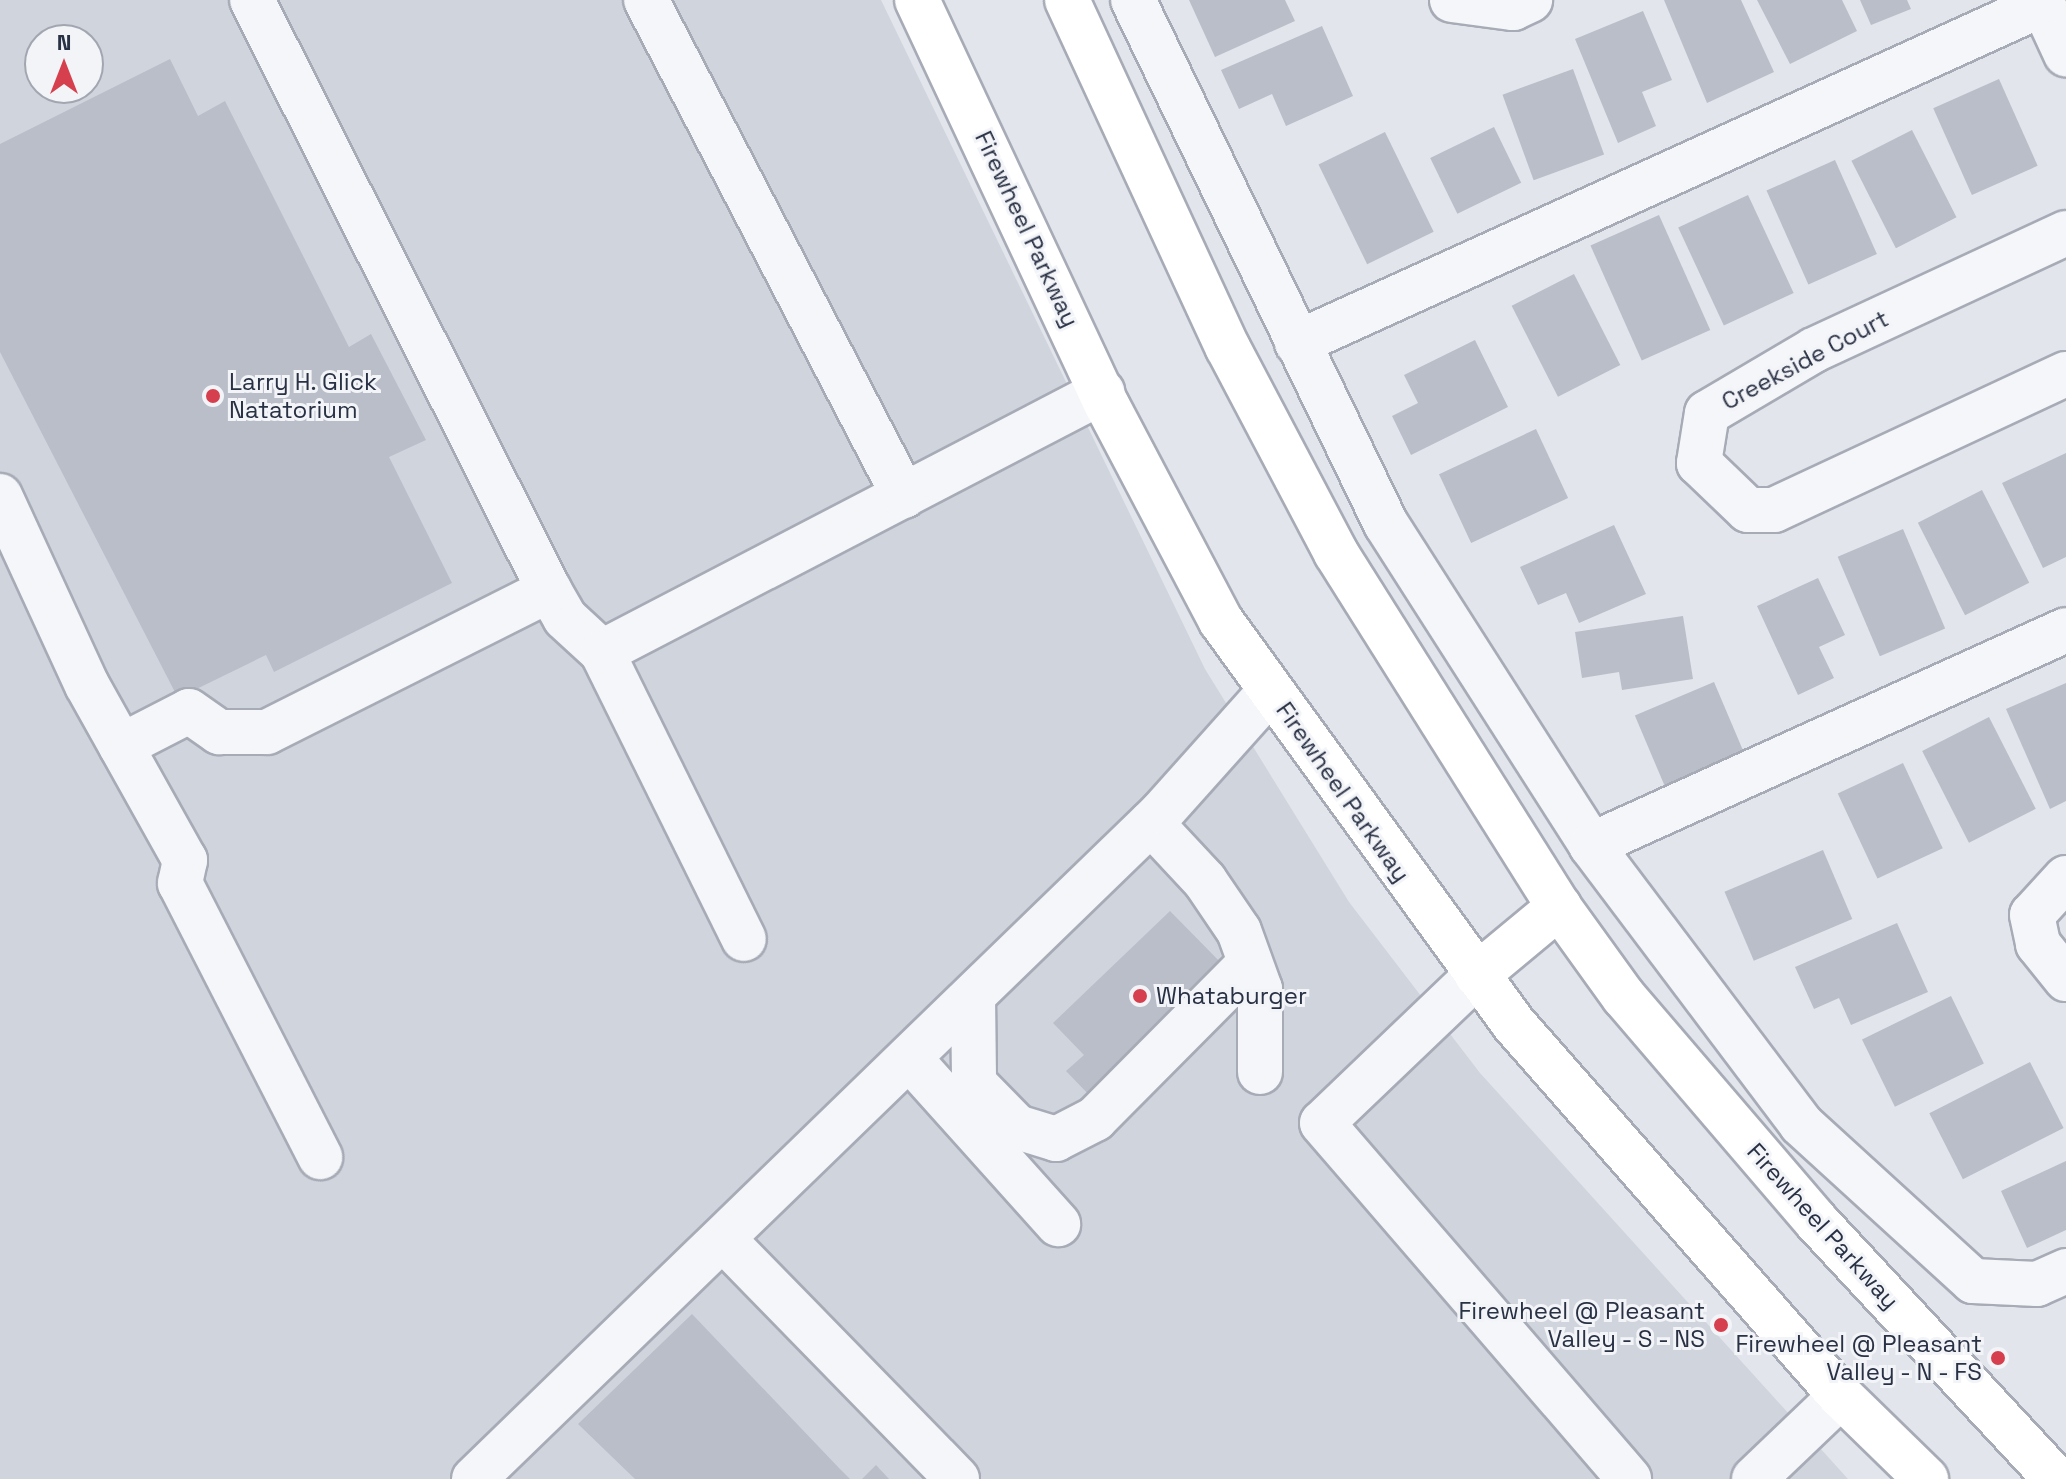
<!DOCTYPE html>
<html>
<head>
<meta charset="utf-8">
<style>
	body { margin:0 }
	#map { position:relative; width:2066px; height:1479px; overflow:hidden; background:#e2e5eb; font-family:"Space Grotesk",sans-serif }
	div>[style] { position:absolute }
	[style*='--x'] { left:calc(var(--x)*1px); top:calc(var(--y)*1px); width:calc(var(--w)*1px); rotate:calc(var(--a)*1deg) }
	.built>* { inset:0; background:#d0d4dd }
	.building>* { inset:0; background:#b9bec9; transform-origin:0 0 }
	.roads { filter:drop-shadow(2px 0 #a7abb6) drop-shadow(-2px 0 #a7abb6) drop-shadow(0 2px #a7abb6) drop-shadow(0 -2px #a7abb6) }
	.minor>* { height:44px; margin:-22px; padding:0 22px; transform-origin:22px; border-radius:22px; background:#f5f6f9 }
	.major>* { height:44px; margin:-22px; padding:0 22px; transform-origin:22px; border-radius:22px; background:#fff }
	.dots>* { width:22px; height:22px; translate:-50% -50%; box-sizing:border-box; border:4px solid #f2f4f8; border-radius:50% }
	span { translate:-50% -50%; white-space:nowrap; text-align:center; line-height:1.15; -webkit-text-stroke:6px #f2f4f8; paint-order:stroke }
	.street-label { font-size:24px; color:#293144 }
	.poi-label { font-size:24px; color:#293144 }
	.left { translate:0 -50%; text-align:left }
	.right { translate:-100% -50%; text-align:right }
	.north { position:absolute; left:24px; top:24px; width:80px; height:80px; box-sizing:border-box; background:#f2f4f8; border:2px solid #a2a6b0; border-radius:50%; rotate:0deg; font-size:22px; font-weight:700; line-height:32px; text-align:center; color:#293144 }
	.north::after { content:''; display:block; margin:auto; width:28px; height:36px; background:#d6404e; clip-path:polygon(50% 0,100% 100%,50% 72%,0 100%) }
</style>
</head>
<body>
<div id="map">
	<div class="built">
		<div style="clip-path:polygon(evenodd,0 0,881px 0,1205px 669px,1349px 902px,1480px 1073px,1848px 1479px,0 1479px,0 0,40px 40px,88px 40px,88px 88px,40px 88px,40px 40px)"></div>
	</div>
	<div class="building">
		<div style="clip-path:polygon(1189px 0,1285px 0,1295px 21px,1215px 57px)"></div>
		<div style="clip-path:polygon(1664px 0,1741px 0,1774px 72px,1707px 103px)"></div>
		<div style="clip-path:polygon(1757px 0,1842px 0,1857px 31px,1790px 64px)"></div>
		<div style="clip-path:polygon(1860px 0,1907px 0,1911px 9px,1871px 25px)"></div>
		<div style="clip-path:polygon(1643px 11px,1672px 80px,1642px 92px,1656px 126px,1618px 143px,1575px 39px)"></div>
		<div style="clip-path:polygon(1322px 26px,1353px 96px,1286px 126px,1272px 94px,1239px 109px,1221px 70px)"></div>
		<div style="clip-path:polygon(170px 59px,198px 116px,225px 101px,349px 347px,371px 334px,426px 440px,389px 457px,452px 583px,274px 672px,266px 655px,178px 698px,0 352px,0 144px)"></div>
		<div style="left:1573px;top:69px;width:91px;height:75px;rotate:70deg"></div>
		<div style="left:1999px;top:79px;width:95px;height:72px;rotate:66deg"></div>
		<div style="left:1494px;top:127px;width:62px;height:71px;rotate:64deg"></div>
		<div style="left:1912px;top:130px;width:98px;height:68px;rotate:63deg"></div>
		<div style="left:1385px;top:132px;width:111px;height:74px;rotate:64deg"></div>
		<div style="left:1835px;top:160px;width:103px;height:75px;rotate:66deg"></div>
		<div style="left:1748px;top:195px;width:108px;height:77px;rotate:65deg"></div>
		<div style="left:1659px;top:215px;width:126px;height:75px;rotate:66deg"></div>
		<div style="left:1574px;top:274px;width:102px;height:70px;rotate:63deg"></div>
		<div style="clip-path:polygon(1475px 340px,1508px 407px,1411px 455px,1392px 416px,1418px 403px,1404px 375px)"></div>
		<div style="left:1536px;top:429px;width:76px;height:107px;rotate:65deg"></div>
		<div style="clip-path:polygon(2066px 453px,2066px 557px,2043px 568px,2002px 483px)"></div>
		<div style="left:1982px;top:490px;width:104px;height:72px;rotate:63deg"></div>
		<div style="clip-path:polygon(1614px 525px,1646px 594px,1579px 623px,1566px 593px,1538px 605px,1520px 567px)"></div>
		<div style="left:1903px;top:529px;width:108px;height:71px;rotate:67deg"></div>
		<div style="clip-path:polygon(1818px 578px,1845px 635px,1819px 647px,1834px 678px,1798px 695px,1757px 606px)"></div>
		<div style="clip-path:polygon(1683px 616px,1693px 679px,1622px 690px,1619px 672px,1582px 678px,1575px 632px)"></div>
		<div style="left:1714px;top:682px;width:76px;height:86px;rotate:67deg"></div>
		<div style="clip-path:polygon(2066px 683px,2066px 801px,2050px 809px,2006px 709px)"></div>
		<div style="left:1989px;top:717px;width:103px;height:75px;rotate:63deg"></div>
		<div style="left:1903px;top:763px;width:94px;height:72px;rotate:65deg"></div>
		<div style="left:1823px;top:850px;width:75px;height:107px;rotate:67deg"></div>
		<div style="clip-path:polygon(1170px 911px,1227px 969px,1093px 1099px,1066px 1071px,1084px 1055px,1053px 1023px)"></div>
		<div style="clip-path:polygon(1897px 923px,1928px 992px,1851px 1025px,1839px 998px,1814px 1009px,1795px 967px)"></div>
		<div style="left:1951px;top:996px;width:75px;height:99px;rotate:64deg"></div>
		<div style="left:2030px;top:1062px;width:74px;height:113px;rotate:63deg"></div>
		<div style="clip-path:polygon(2066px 1161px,2066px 1230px,2027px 1248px,2001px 1191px)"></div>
		<div style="clip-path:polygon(692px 1314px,839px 1468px,850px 1479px,635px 1479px,578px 1424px)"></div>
		<div style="clip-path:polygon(876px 1465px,889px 1479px,862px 1479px)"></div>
	</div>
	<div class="roads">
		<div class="minor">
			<div style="--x:252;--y:0;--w:661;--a:63.28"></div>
			<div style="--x:549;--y:590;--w:32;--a:60"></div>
			<div style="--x:565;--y:618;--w:50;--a:42.6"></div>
			<div style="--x:602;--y:652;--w:564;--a:-27.47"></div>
			<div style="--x:646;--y:0;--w:559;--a:62.52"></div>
			<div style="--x:1133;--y:0;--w:582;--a:64.23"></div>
			<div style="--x:1386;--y:524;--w:381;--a:57.4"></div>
			<div style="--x:1591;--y:845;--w:349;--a:53"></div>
			<div style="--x:1801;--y:1124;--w:233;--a:42.4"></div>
			<div style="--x:1973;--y:1281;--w:64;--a:2.7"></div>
			<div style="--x:2037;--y:1284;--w:32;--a:-24"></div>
			<div style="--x:1452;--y:0;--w:62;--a:7.5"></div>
			<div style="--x:1513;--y:8;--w:19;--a:-25"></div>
			<div style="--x:2041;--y:0;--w:60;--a:65.2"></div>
			<div style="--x:2066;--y:233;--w:278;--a:155.1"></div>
			<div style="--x:1814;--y:350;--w:124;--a:149.5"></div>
			<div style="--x:1707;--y:413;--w:51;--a:99.1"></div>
			<div style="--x:1699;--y:463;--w:68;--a:43.8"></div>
			<div style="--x:1748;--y:510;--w:26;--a:0"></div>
			<div style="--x:1774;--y:510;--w:322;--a:-25"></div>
			<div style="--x:1297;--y:343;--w:819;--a:-24.44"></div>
			<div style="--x:0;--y:496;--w:208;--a:65.3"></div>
			<div style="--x:87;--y:685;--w:201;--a:60.8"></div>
			<div style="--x:185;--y:860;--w:24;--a:102"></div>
			<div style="--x:180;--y:883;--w:308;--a:62.9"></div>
			<div style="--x:602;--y:652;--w:320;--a:63.7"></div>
			<div style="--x:121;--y:746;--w:76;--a:-27.2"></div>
			<div style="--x:189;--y:711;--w:37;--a:35"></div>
			<div style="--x:219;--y:732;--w:48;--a:0"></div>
			<div style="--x:267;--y:732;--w:316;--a:-26.7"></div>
			<div style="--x:1151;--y:823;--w:79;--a:47"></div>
			<div style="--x:1205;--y:881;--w:60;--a:55.8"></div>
			<div style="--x:1239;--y:931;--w:62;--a:70.1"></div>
			<div style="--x:1260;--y:989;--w:83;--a:90"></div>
			<div style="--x:1591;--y:845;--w:521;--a:-24.35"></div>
			<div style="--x:2066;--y:878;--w:50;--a:132.6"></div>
			<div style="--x:2032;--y:915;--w:30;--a:78"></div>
			<div style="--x:2038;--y:944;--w:45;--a:51.3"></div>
			<div style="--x:1477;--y:975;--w:214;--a:136.3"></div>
			<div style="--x:1322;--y:1123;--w:470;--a:49.2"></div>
			<div style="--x:973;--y:996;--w:87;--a:89.3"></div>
			<div style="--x:974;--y:1083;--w:62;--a:45.7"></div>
			<div style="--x:1017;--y:1127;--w:41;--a:17.1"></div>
			<div style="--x:1056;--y:1139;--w:44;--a:-27.1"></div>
			<div style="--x:1095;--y:1119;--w:220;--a:-45.2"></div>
			<div style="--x:910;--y:1059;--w:222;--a:48.1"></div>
			<div style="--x:723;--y:1239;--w:335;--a:45.7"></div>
			<div style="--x:474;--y:1479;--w:958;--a:-44.11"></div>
			<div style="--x:1162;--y:812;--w:162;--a:-48.2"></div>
			<div style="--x:1754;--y:1479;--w:120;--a:-43.7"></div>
		</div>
		<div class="major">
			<div style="--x:917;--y:0;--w:447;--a:64.9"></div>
			<div style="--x:1107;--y:405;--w:244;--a:62.2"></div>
			<div style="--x:1221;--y:621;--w:497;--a:54"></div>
			<div style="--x:1513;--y:1023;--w:497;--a:48.7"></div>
			<div style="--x:1841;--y:1396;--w:119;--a:44.3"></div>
			<div style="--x:1067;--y:0;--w:383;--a:65.2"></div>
			<div style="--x:1228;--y:348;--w:232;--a:62.2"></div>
			<div style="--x:1336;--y:553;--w:418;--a:57.8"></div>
			<div style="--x:1559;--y:907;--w:111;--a:54.2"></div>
			<div style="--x:1624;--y:997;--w:295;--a:49.4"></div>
			<div style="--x:1816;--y:1221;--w:352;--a:47.1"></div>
			<div style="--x:1477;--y:975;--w:107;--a:-39.7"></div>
		</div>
	</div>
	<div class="dots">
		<div style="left:213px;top:396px;background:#d6404e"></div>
		<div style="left:1140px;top:996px;background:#d6404e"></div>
		<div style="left:1721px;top:1325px;background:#d6404e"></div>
		<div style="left:1998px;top:1358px;background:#d6404e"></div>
	</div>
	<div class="street-label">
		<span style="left:1027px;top:229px;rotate:65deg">Firewheel Parkway</span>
		<span style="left:1805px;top:360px;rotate:-28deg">Creekside Court</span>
		<span style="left:1343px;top:792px;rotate:55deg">Firewheel Parkway</span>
		<span style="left:1823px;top:1226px;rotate:48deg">Firewheel Parkway</span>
	</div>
	<div class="poi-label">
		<span class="left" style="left:229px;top:396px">Larry H. Glick<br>Natatorium</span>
		<span class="left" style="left:1156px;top:996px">Whataburger</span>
		<span class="right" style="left:1705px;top:1325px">Firewheel @ Pleasant<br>Valley - S - NS</span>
		<span class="right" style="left:1982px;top:1358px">Firewheel @ Pleasant<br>Valley - N - FS</span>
	</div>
	<div class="north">N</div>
</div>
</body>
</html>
